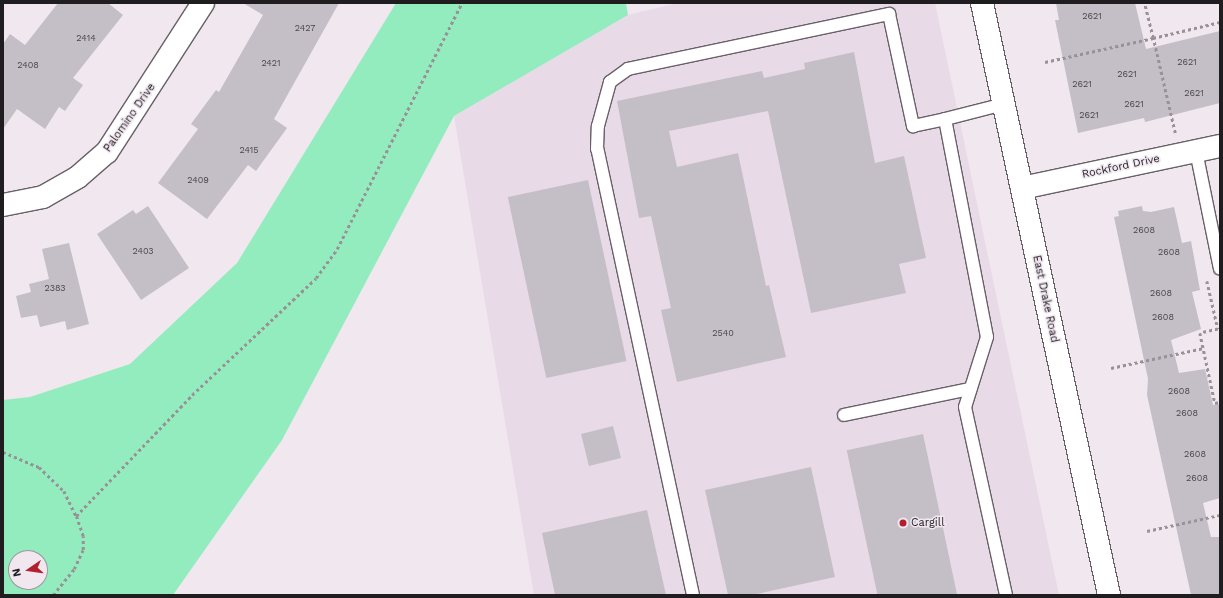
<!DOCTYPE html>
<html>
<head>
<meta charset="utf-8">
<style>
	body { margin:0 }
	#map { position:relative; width:1223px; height:598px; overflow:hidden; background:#f0e7ef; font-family:"Work Sans",sans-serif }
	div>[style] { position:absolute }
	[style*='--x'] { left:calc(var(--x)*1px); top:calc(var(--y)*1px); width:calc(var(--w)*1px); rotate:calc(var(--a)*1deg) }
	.built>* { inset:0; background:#e9dae7 }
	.green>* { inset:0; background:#93ecbe }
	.building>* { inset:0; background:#c4bfc7; transform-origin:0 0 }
	.path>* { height:2.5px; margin-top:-1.25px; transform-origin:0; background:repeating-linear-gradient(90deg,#989197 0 3px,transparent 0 6px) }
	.roads { filter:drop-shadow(1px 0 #686067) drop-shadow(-1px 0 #686067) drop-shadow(0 1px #686067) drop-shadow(0 -1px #686067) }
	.lane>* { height:12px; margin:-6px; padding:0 6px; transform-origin:6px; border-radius:6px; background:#fff }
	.street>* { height:22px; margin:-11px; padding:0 11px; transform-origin:11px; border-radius:11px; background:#fff }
	.secondary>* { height:22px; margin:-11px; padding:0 11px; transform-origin:11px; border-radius:11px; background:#fff }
	.dots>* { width:11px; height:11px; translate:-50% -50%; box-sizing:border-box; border:2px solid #f0e7ef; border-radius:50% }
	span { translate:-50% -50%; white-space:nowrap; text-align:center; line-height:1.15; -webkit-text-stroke:3px #f0e7ef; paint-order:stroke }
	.number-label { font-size:9px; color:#49464a }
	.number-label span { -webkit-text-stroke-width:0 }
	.street-label { font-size:11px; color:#201d20 }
	.poi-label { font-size:11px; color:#201d20 }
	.left { translate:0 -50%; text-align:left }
	.frame { position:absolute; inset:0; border:4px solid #201d20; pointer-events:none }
	.north { position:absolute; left:8px; top:550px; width:40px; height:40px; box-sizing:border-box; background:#f0e7ef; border:1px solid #9d969c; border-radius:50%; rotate:257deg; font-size:11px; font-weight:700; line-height:16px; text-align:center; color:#201d20 }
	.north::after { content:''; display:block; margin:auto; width:14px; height:18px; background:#b21f2f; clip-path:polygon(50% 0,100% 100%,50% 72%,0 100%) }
</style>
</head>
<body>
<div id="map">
	<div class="built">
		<div style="clip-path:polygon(678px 3px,935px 3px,1059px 595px,534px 595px,454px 116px,628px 15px)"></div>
	</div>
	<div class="green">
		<div style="clip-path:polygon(evenodd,396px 3px,626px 3px,628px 15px,454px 116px,282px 440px,173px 595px,3px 595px,3px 400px,30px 397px,130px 364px,237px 263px,396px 3px,16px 558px,40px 558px,40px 582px,16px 582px,16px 558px)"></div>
	</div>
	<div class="building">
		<div style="clip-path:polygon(58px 3px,108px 3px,123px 15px,73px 78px,83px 85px,65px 111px,59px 107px,45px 129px,17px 109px,3px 129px,3px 44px,10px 34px,25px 45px)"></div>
		<div style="clip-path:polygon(243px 3px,339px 3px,274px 119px,287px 128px,256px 171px,248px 165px,207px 219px,158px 183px,198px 129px,191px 124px,216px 90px,219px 92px,263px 15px)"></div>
		<div style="clip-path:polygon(1056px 3px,1135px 3px,1146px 49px,1220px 31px,1220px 103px,1145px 122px,1144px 118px,1078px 133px,1055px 20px,1059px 20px)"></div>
		<div style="clip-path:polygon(854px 52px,875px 163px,904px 156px,926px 258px,899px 264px,906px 293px,811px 313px,768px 111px,669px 131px,677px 167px,738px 153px,766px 286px,769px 285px,786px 357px,677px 382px,661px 310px,671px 308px,651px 216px,639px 218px,617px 101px,762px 71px,764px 78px,805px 69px,804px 63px)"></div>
		<div style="left:588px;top:180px;width:185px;height:82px;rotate:78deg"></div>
		<div style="clip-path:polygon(148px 206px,189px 268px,141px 300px,97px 234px,133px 210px,136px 214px)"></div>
		<div style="clip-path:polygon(1142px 206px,1143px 211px,1151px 212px,1174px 207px,1182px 243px,1191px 241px,1200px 290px,1192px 292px,1201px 329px,1171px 340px,1179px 373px,1205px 369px,1213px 405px,1220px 404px,1220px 498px,1203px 503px,1211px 537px,1220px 537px,1220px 595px,1191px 595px,1147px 395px,1148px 379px,1114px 217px,1119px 216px,1118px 211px)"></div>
		<div style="clip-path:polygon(69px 243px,89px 324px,67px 330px,65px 321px,40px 327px,37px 315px,21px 318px,16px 296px,31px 292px,29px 284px,49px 279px,42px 249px)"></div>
		<div style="left:613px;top:426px;width:33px;height:33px;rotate:76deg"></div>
		<div style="left:923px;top:434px;width:165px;height:78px;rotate:78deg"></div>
		<div style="clip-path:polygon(811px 467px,835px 577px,752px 595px,728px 595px,705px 490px)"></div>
		<div style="clip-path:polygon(647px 510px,666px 595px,555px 595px,542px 533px)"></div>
	</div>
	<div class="path">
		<div style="--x:1045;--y:62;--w:111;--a:-12.5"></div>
		<div style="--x:1153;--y:38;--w:36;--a:-104"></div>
		<div style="--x:1175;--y:133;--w:98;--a:-103"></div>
		<div style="--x:1153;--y:38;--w:69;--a:-13.4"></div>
		<div style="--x:1207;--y:281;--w:49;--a:77.1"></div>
		<div style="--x:1218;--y:329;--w:18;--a:167"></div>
		<div style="--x:1200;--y:333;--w:72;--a:77.9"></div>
		<div style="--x:1215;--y:403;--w:5;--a:-11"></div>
		<div style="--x:1111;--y:368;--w:95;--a:-12.1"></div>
		<div style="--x:3;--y:452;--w:39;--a:23"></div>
		<div style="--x:39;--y:467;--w:35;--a:44"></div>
		<div style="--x:64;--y:491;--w:28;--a:64"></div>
		<div style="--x:1147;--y:531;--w:75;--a:-12.4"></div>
		<div style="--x:53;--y:595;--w:33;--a:-51"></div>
		<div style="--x:74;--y:569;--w:21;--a:-65"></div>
		<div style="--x:83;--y:550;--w:14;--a:-90"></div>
		<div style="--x:83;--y:536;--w:21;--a:-109"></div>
		<div style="--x:76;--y:516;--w:168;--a:-46.2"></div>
		<div style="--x:192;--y:395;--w:170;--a:-43.3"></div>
		<div style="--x:316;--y:278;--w:36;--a:-54"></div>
		<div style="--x:337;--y:249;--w:276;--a:-63.1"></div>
	</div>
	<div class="roads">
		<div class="lane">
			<div style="--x:1004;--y:104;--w:61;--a:165.7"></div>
			<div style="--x:945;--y:119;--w:222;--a:79.1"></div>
			<div style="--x:987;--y:337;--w:73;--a:107.4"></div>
			<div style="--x:965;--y:407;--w:192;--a:77.7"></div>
			<div style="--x:1196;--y:151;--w:120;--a:78.5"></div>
			<div style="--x:844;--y:415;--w:129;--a:-11.7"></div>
			<div style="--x:693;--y:595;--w:456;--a:-102.1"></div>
			<div style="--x:597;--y:149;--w:23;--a:-88"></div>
			<div style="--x:598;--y:126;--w:46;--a:-74.7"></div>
			<div style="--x:610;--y:82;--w:22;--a:-36"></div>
			<div style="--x:628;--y:69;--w:267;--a:-11.9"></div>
			<div style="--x:889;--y:14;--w:115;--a:77.9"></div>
			<div style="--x:913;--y:126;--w:33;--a:-12"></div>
		</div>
		<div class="street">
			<div style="--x:1022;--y:188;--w:202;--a:-12"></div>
			<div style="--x:3;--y:205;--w:41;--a:-11.3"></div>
			<div style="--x:43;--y:197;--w:40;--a:-29.7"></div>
			<div style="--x:78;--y:177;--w:38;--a:-41"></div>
			<div style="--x:107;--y:152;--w:177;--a:-57.2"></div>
		</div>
		<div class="secondary">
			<div style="--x:982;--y:3;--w:605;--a:77.89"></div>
		</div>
	</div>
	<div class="dots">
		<div style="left:903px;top:523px;background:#b21f2f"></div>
	</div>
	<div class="number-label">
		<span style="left:1092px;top:16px">2621</span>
		<span style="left:305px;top:28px">2427</span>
		<span style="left:86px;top:38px">2414</span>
		<span style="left:1187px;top:62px">2621</span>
		<span style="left:271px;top:63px">2421</span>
		<span style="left:28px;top:65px">2408</span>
		<span style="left:1127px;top:74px">2621</span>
		<span style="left:1082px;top:84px">2621</span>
		<span style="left:1194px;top:93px">2621</span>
		<span style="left:1134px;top:104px">2621</span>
		<span style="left:1089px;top:115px">2621</span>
		<span style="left:249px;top:150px">2415</span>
		<span style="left:198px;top:180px">2409</span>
		<span style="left:1144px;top:230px">2608</span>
		<span style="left:143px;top:251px">2403</span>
		<span style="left:1169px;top:252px">2608</span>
		<span style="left:55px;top:288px">2383</span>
		<span style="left:1161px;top:293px">2608</span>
		<span style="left:1163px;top:317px">2608</span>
		<span style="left:723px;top:333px">2540</span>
		<span style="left:1179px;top:391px">2608</span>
		<span style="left:1187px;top:413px">2608</span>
		<span style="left:1195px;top:454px">2608</span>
		<span style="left:1197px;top:478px">2608</span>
	</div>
	<div class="street-label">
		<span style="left:130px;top:118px;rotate:-55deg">Palomino Drive</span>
		<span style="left:1121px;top:167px;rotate:-12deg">Rockford Drive</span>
		<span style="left:1045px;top:299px;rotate:78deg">East Drake Road</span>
	</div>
	<div class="poi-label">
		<span class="left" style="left:911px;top:523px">Cargill</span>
	</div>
	<div class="frame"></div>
	<div class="north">N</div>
</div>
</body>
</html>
